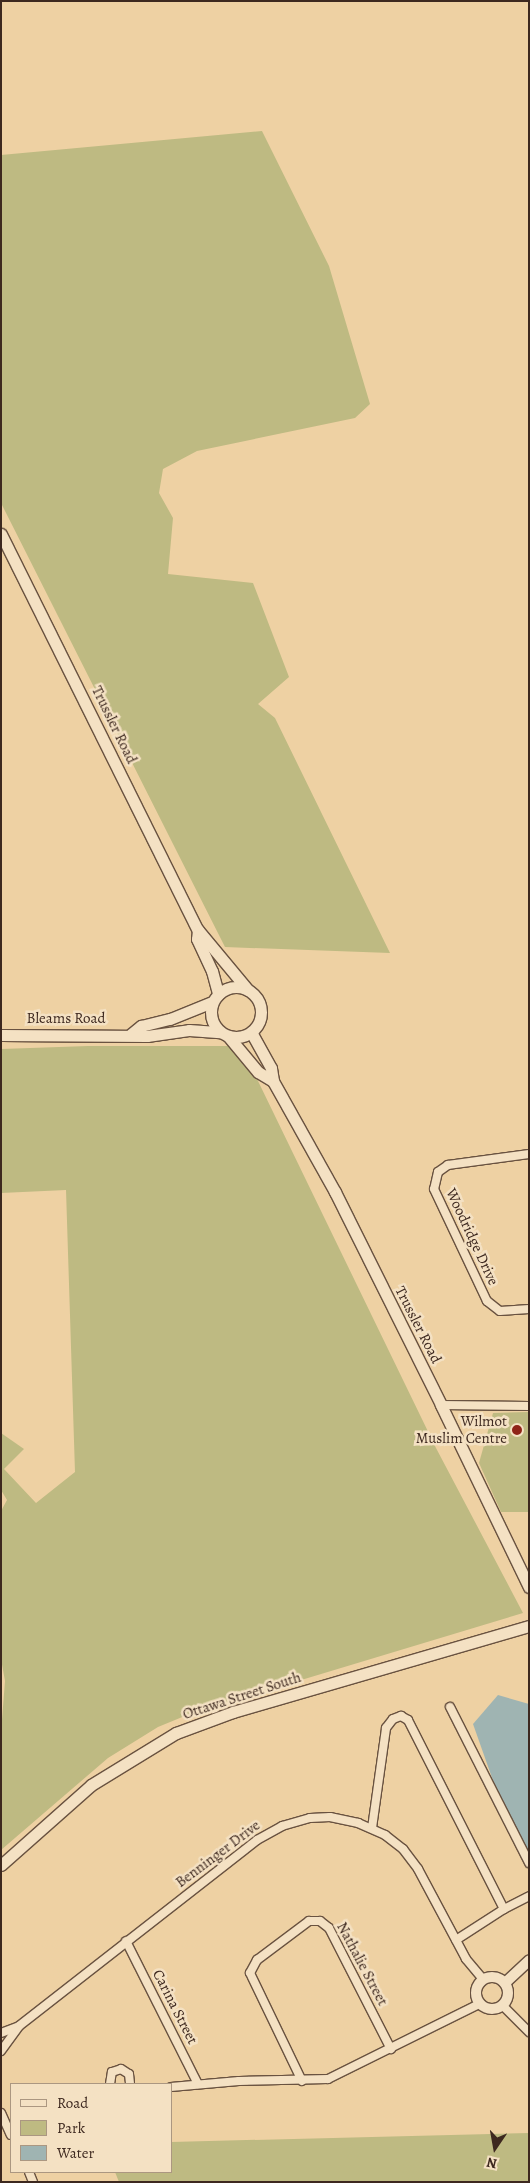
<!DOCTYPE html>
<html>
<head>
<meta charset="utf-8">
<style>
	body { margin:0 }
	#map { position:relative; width:530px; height:2183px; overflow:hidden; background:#eed1a3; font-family:Alegreya,serif }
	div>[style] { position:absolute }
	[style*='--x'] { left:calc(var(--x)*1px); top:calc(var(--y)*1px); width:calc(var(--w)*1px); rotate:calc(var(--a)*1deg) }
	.green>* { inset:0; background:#beba82 }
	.water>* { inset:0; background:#9fb4b2 }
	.roads { filter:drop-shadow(1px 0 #695240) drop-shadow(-1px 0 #695240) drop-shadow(0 1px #695240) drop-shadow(0 -1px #695240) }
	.minor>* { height:8px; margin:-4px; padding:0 4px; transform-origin:4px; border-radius:4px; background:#f4e1c3 }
	.tertiary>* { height:10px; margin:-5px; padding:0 5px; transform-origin:5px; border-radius:5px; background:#f4e1c3 }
	.tertiary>.ring { margin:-5px; padding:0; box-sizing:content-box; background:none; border:10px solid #f4e1c3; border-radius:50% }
	.secondary>* { height:11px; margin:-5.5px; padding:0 5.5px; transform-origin:5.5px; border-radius:5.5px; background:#f4e1c3 }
	.secondary>.ring { margin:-5.5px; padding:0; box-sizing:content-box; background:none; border:11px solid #f4e1c3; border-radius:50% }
	.dots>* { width:14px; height:14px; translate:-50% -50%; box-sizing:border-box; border:2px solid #f4e1c3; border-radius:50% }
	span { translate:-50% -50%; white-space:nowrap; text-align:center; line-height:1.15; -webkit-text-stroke:5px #f4e1c3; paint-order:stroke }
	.street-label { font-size:15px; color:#3d281f }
	.poi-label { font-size:15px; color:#3d281f }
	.right { translate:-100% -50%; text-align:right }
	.frame { position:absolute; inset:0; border:2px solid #3d281f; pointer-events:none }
	.legend { position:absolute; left:10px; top:2083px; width:162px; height:90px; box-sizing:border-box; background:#f4e1c3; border:1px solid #ab9781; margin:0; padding:6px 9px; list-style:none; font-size:15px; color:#3d281f }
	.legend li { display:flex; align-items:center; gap:10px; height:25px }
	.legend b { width:25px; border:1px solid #ab9781 }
	.north { position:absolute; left:470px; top:2123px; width:50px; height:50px; -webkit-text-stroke:4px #f4e1c3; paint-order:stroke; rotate:192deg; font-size:14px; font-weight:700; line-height:20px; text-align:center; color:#3d281f }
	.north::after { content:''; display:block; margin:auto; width:18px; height:22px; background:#3d281f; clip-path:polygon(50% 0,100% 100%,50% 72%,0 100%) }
</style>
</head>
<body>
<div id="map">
	<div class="green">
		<div style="clip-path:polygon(262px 131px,329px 266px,370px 404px,355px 418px,197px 451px,163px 469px,159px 493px,173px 518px,168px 574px,253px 583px,289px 677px,258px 704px,275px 718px,390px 953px,225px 947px,1px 503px,1px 155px)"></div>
		<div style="clip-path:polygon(88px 1046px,241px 1046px,436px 1448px,523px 1613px,192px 1713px,158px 1727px,108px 1758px,1px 1850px,1px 1732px,5px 1681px,1px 1659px,1px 1511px,7px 1500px,1px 1490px,1px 1433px,24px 1449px,4px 1469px,36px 1503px,75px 1472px,66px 1190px,1px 1193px,1px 1049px)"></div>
		<div style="clip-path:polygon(529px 1412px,529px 1512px,501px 1512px,479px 1463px,493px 1413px)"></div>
		<div style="clip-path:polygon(529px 2133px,529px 2182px,119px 2182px,115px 2172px,171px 2172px,171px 2142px)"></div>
	</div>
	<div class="water">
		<div style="clip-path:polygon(498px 1695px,529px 1704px,529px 1856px,508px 1823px,473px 1724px)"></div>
	</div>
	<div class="roads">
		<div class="minor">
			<div style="--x:529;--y:1154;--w:82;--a:172.3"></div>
			<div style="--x:448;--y:1165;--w:12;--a:145"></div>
			<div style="--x:438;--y:1172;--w:17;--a:103"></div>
			<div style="--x:434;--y:1189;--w:124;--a:64.7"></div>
			<div style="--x:487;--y:1301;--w:16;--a:38"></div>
			<div style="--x:500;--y:1311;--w:29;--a:-4"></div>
			<div style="--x:441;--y:1405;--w:88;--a:0.7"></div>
			<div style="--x:450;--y:1707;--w:175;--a:63.1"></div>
			<div style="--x:372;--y:1828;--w:101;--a:-82"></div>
			<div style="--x:386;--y:1728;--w:11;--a:-52"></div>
			<div style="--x:393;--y:1719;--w:9;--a:-21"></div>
			<div style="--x:401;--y:1716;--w:8;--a:30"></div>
			<div style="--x:408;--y:1720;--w:212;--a:63.1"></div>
			<div style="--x:504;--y:1909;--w:57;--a:147.1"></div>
			<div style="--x:504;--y:1909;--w:28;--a:-27"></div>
			<div style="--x:126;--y:1941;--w:160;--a:63.3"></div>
			<div style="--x:503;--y:2006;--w:37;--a:45"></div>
			<div style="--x:1;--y:2033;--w:17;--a:-21"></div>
			<div style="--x:1;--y:2051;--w:31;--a:-54"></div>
			<div style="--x:19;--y:2026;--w:302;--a:-38"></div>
			<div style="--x:257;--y:1840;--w:29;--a:-29"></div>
			<div style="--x:282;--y:1826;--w:29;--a:-16"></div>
			<div style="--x:310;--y:1818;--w:20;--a:-3"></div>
			<div style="--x:330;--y:1817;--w:29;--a:12"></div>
			<div style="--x:358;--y:1823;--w:30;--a:24"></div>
			<div style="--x:385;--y:1835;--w:23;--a:38"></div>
			<div style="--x:403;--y:1849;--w:25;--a:53"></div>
			<div style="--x:418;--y:1869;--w:102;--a:61.9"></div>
			<div style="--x:466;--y:1959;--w:26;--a:50"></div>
			<div style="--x:302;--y:2081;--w:120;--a:-115.7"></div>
			<div style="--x:250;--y:1973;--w:15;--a:-62"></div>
			<div style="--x:257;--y:1960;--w:65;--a:-36.9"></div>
			<div style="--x:309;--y:1921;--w:11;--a:0"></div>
			<div style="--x:320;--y:1921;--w:11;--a:38"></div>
			<div style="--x:329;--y:1928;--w:136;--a:62.9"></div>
			<div style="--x:110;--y:2084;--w:12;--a:-81"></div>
			<div style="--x:112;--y:2072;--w:9;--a:-18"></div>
			<div style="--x:121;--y:2069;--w:9;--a:32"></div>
			<div style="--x:129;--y:2074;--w:10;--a:84"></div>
			<div style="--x:171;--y:2087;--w:68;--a:-5"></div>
			<div style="--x:239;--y:2081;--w:89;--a:-1.3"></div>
			<div style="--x:328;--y:2079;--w:169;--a:-26.4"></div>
			<div style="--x:1;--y:2113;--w:24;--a:66"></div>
			<div style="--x:29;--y:2172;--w:11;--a:68"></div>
		</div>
		<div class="tertiary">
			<div class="ring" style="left:476px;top:1977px;width:22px;height:22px"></div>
			<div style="--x:505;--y:1983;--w:33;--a:-43"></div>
		</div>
		<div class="secondary">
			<div style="--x:1;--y:534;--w:442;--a:63.6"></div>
			<div style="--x:198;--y:930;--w:78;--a:50.2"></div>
			<div style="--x:198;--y:930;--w:9;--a:96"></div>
			<div style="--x:197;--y:939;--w:35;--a:65"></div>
			<div style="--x:212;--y:971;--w:24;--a:75"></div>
			<div class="ring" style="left:211px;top:987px;width:39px;height:39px"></div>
			<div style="--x:251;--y:1032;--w:41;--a:60.9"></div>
			<div style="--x:271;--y:1068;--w:13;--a:81"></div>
			<div style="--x:273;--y:1081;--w:127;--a:60.8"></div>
			<div style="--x:335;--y:1192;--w:238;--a:63.5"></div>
			<div style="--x:441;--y:1405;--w:202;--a:64.2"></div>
			<div style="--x:131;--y:1034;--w:13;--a:-39"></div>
			<div style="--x:141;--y:1026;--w:30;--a:-14"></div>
			<div style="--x:170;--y:1019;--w:45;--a:-22"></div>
			<div style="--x:1;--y:1035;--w:146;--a:0.4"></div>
			<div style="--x:147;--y:1036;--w:42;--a:-8.1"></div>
			<div style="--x:189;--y:1030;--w:31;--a:4"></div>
			<div style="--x:228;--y:1036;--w:47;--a:50.2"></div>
			<div style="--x:258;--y:1072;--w:17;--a:31"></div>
			<div style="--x:1;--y:1865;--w:120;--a:-41.6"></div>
			<div style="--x:91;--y:1785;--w:100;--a:-31.5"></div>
			<div style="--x:176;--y:1733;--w:61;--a:-20.2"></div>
			<div style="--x:233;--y:1712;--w:308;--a:-16.2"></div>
		</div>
	</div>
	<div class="dots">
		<div style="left:517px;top:1430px;background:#8f2418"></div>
	</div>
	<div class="street-label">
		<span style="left:114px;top:725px;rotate:64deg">Trussler Road</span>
		<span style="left:66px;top:1019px">Bleams Road</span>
		<span style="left:472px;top:1237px;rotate:65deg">Woodridge Drive</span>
		<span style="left:418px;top:1325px;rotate:63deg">Trussler Road</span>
		<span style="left:242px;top:1696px;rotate:-18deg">Ottawa Street South</span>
		<span style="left:218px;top:1854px;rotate:-37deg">Benninger Drive</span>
		<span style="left:362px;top:1964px;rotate:62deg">Nathalie Street</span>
		<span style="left:175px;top:2007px;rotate:63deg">Carina Street</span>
	</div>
	<div class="poi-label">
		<span class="right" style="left:507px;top:1430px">Wilmot<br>Muslim Centre</span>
	</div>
	<div class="frame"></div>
	<ul class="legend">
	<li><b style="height:6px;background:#f4e1c3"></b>Road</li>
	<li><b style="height:14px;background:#beba82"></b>Park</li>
	<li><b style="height:14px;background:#9fb4b2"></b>Water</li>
	</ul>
	<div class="north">N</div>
</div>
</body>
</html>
